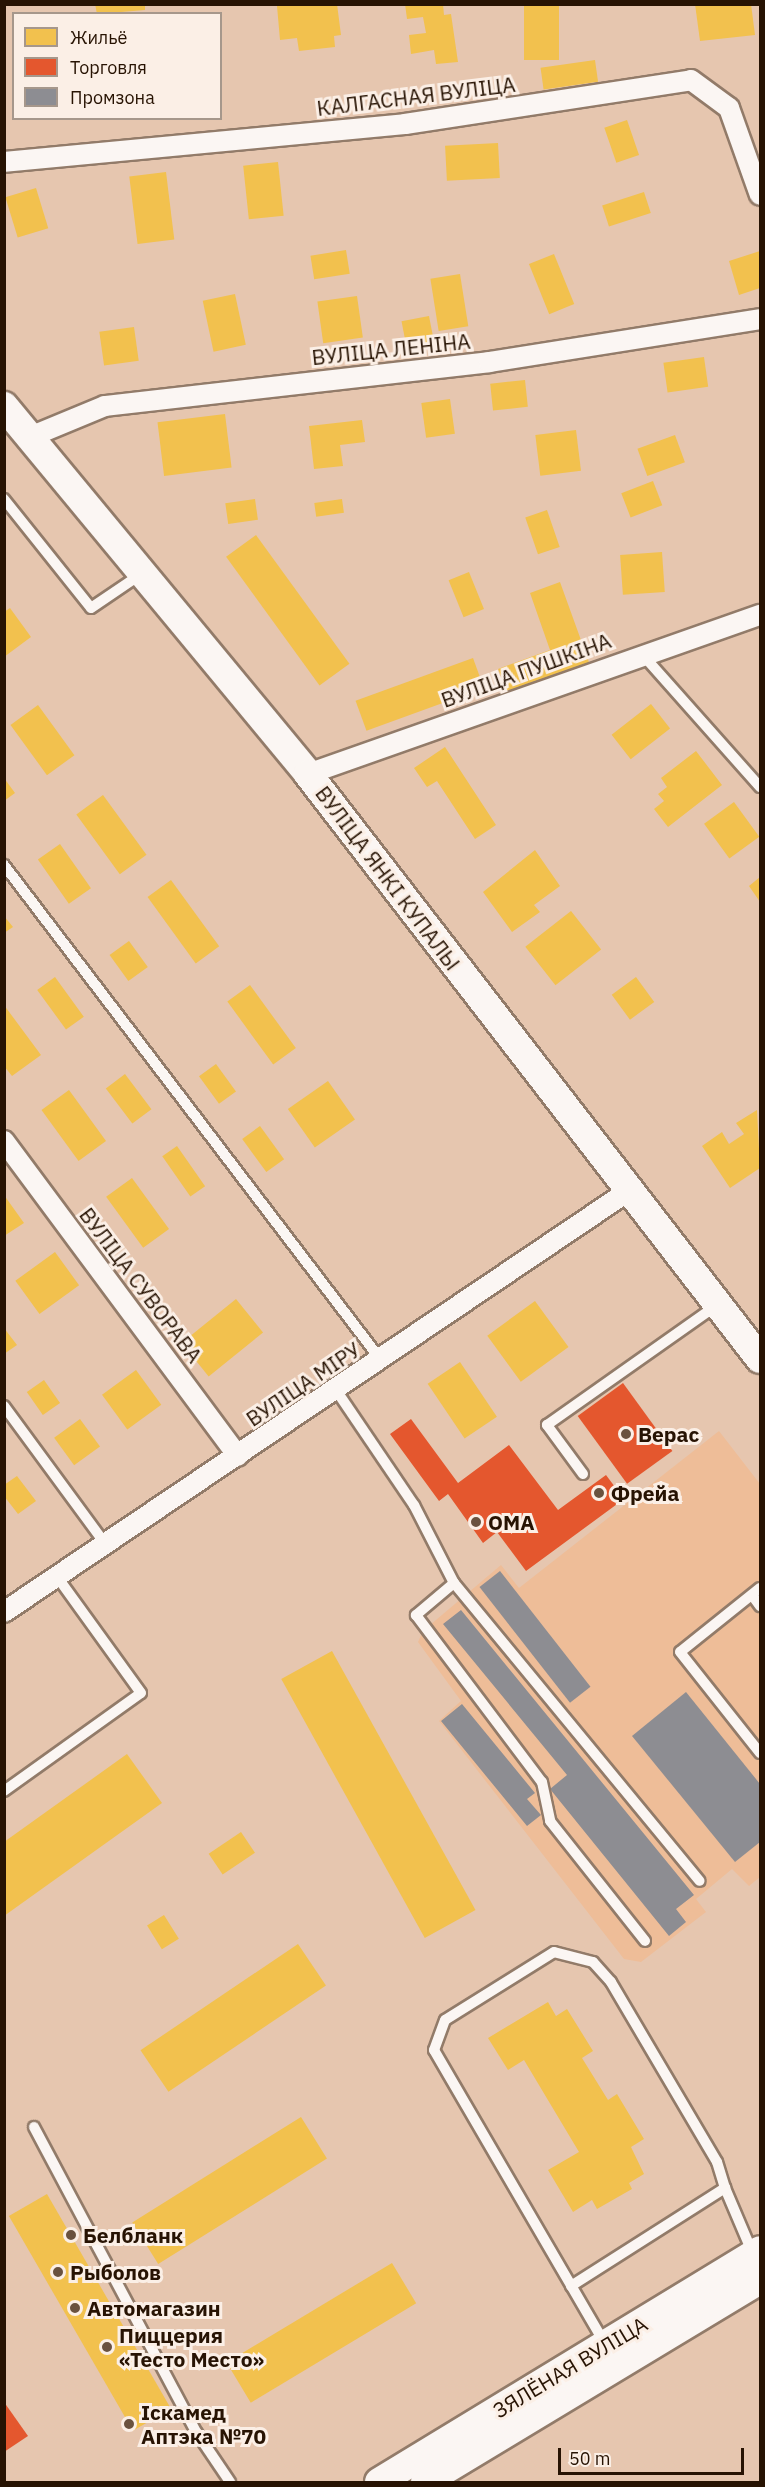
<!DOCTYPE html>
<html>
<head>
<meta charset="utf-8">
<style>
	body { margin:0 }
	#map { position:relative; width:765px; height:2487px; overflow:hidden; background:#e6c6af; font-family:"IBM Plex Sans",sans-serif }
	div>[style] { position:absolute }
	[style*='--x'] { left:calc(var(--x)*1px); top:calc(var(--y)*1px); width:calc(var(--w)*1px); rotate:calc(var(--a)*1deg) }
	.built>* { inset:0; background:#eebd98 }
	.homes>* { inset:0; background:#f2c14e; transform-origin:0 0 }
	.shops>* { inset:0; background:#e4572e; transform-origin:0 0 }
	.industry>* { inset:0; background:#8d8d92; transform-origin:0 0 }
	.roads { filter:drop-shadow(2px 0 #927b69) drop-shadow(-2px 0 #927b69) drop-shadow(0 2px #927b69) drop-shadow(0 -2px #927b69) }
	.lane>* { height:10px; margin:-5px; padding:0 5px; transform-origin:5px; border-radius:5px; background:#fbf6f3 }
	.street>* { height:20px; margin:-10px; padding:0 10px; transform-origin:10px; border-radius:10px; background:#fbf6f3 }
	.secondary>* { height:28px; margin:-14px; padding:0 14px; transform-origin:14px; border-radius:14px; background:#fbf6f3 }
	.dots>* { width:16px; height:16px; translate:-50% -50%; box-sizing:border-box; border:3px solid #fbefe6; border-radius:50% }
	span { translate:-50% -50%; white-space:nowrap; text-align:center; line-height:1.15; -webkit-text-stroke:6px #fbefe6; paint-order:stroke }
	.street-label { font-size:21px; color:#271303 }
	.poi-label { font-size:21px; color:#271303; font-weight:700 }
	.left { translate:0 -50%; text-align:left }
	.frame { position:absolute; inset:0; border:6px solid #271303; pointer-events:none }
	.legend { position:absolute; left:12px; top:12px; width:210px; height:108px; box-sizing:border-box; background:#fbefe6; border:2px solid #a6978b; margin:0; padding:8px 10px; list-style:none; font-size:18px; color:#271303 }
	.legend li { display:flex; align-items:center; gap:12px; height:30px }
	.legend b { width:30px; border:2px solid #a6978b }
	.scale { position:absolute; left:558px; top:2448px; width:186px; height:27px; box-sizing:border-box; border:3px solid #271303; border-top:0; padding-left:8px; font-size:18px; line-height:21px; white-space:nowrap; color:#271303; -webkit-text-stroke:4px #fbefe6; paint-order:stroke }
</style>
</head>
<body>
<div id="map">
	<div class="built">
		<div style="clip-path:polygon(719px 1431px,760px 1484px,760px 1877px,749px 1886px,732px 1869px,696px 1899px,706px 1912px,641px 1962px,624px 1959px,439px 1721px,461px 1701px,418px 1642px,423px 1631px,501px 1565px,519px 1588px)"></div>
	</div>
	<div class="homes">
		<div style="clip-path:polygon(95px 4px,145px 4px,145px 10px,97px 14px)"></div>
		<div style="clip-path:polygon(337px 4px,341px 35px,334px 36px,335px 47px,299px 51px,297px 38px,280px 40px,277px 6px)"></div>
		<div style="clip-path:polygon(405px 4px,443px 4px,444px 15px,451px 14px,458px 62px,436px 64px,434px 50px,411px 54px,409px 35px,426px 33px,423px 17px,407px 19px)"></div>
		<div style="left:524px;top:4px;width:35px;height:56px"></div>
		<div style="clip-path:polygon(695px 4px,751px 4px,755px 35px,700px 41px)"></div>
		<div style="left:595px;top:60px;width:22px;height:55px;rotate:82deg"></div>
		<div style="left:627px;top:120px;width:37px;height:24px;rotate:71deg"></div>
		<div style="left:498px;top:143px;width:35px;height:53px;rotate:87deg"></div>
		<div style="left:278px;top:162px;width:54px;height:35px;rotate:84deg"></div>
		<div style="left:166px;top:172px;width:68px;height:37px;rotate:83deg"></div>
		<div style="left:36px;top:188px;width:42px;height:32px;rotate:73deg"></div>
		<div style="left:644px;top:192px;width:22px;height:44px;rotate:72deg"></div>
		<div style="left:346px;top:250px;width:24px;height:36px;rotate:81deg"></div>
		<div style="clip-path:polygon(760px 251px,760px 288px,739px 295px,729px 261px)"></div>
		<div style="left:554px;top:254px;width:54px;height:27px;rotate:68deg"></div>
		<div style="left:460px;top:274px;width:53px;height:30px;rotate:81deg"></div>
		<div style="left:235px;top:294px;width:52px;height:33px;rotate:78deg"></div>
		<div style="left:357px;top:296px;width:42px;height:40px;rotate:82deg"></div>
		<div style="left:429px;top:316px;width:26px;height:28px;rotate:79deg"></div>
		<div style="left:134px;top:327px;width:34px;height:35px;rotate:82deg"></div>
		<div style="left:704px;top:357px;width:30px;height:41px;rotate:82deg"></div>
		<div style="left:525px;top:380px;width:27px;height:35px;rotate:84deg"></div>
		<div style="left:450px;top:399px;width:35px;height:29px;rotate:82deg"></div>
		<div style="left:225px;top:414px;width:54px;height:68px;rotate:83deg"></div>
		<div style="clip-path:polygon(362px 420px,365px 442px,340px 445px,343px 466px,314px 469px,309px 426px)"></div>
		<div style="left:576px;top:430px;width:41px;height:41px;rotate:83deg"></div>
		<div style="left:675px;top:435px;width:29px;height:40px;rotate:70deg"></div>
		<div style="left:653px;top:481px;width:26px;height:34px;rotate:69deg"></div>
		<div style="left:255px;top:499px;width:21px;height:30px;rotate:82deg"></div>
		<div style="left:342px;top:499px;width:14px;height:28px;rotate:82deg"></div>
		<div style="left:547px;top:510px;width:39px;height:23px;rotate:71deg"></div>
		<div style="left:256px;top:535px;width:159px;height:37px;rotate:54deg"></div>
		<div style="left:662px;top:552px;width:40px;height:42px;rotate:86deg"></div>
		<div style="left:469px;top:572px;width:40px;height:22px;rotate:68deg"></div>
		<div style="clip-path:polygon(560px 582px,590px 665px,508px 694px,498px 669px,550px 650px,530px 593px)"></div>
		<div style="clip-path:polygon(10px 608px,31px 637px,4px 657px,4px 612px)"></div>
		<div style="left:473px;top:658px;width:32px;height:125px;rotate:70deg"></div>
		<div style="left:651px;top:704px;width:31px;height:50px;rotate:52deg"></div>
		<div style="left:38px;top:705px;width:62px;height:34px;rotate:54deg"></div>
		<div style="clip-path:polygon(445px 747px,496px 825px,475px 839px,437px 781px,427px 787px,414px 768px)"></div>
		<div style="clip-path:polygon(696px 751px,722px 785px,668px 827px,654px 809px,664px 801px,658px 794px,667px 787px,661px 778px)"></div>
		<div style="clip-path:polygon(4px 778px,15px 793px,4px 801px)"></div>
		<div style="left:103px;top:795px;width:74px;height:33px;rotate:54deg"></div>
		<div style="left:734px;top:802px;width:43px;height:37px;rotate:54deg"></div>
		<div style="left:60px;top:844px;width:54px;height:27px;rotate:55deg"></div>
		<div style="clip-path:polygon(535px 850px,560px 886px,534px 905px,540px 912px,512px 932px,483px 892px)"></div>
		<div style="clip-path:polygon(760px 877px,760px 902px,749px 886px)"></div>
		<div style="left:171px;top:880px;width:82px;height:29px;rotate:54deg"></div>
		<div style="left:571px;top:911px;width:49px;height:58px;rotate:52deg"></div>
		<div style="clip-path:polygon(4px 916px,13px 927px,4px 933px)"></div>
		<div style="left:129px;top:941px;width:32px;height:24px;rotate:54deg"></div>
		<div style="left:55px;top:977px;width:49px;height:22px;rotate:54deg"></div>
		<div style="left:636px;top:977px;width:31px;height:30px;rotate:54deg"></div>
		<div style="left:250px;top:985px;width:78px;height:28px;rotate:54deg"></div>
		<div style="clip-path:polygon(4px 1005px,41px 1055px,12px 1076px,4px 1066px)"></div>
		<div style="left:216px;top:1064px;width:34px;height:21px;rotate:54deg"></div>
		<div style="left:125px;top:1074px;width:44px;height:24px;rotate:53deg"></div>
		<div style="left:328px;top:1081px;width:47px;height:49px;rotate:55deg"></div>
		<div style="left:69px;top:1090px;width:63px;height:34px;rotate:54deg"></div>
		<div style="clip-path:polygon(757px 1110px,760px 1168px,730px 1188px,702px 1146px,722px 1132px,729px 1144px,744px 1134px,736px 1123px)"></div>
		<div style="left:260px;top:1126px;width:41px;height:22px;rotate:54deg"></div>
		<div style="left:177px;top:1146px;width:49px;height:18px;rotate:55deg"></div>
		<div style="left:132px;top:1178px;width:63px;height:32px;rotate:54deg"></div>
		<div style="clip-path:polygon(4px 1195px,24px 1223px,4px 1236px)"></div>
		<div style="left:55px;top:1252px;width:41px;height:49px;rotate:54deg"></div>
		<div style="left:236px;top:1299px;width:43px;height:70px;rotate:51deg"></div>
		<div style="left:535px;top:1301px;width:57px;height:59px;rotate:54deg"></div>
		<div style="clip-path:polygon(4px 1328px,17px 1345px,4px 1354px)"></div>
		<div style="left:460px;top:1362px;width:66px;height:39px;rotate:56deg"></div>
		<div style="left:136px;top:1370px;width:43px;height:42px;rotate:54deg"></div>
		<div style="left:44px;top:1380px;width:28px;height:21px;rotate:55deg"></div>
		<div style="left:80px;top:1419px;width:34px;height:32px;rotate:54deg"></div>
		<div style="clip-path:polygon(17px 1476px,36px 1501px,18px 1514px,4px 1496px,4px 1485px)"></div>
		<div style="left:332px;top:1651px;width:296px;height:58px;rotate:61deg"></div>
		<div style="clip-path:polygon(127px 1754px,162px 1803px,4px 1916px,4px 1842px)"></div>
		<div style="left:241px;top:1832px;width:25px;height:39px;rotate:56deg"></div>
		<div style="left:164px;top:1915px;width:28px;height:20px;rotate:58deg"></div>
		<div style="left:298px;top:1944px;width:50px;height:190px;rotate:56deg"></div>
		<div style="clip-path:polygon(548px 2002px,556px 2016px,567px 2009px,593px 2051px,582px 2058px,608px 2100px,617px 2094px,644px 2139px,631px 2147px,644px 2174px,629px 2183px,632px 2189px,597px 2209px,592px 2200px,573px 2212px,548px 2170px,579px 2152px,524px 2060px,508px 2070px,488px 2038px)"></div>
		<div style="left:301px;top:2117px;width:49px;height:199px;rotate:58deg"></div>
		<div style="left:47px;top:2194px;width:248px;height:44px;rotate:60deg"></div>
		<div style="left:392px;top:2263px;width:47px;height:193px;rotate:59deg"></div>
	</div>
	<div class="shops">
		<div style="left:623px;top:1383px;width:84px;height:56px;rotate:54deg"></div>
		<div style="clip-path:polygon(411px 1419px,458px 1483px,509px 1445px,558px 1510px,606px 1475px,624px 1499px,526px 1571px,497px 1532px,483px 1543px,448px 1494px,439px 1501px,390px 1434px)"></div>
		<div style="clip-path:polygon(4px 2402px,28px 2436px,4px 2452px)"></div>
	</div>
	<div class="industry">
		<div style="left:500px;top:1571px;width:147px;height:26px;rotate:52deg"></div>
		<div style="clip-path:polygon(461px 1610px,694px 1895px,676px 1909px,686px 1922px,669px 1936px,550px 1789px,567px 1775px,443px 1624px)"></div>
		<div style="clip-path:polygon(686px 1692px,760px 1784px,760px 1842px,735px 1862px,632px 1736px)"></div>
		<div style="clip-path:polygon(462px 1704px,535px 1793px,527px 1799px,541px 1815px,527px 1826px,441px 1721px)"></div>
	</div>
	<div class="roads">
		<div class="lane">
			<div style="--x:4;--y:499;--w:139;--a:51.4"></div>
			<div style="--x:91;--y:608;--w:60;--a:-34.2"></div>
			<div style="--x:642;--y:654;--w:178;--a:48.4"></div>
			<div style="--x:4;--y:865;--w:622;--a:52.71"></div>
			<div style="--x:336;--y:1390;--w:139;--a:55.9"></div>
			<div style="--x:414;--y:1505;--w:88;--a:62.9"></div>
			<div style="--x:454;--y:1583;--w:50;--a:139.9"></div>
			<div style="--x:416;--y:1615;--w:209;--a:53"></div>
			<div style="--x:542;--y:1782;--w:40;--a:78"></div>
			<div style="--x:550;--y:1821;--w:153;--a:51.6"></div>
			<div style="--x:4;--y:1406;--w:172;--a:53.7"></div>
			<div style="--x:583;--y:1474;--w:61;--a:-126.3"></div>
			<div style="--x:547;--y:1425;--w:208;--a:-35.2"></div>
			<div style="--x:454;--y:1583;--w:386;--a:50.5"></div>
			<div style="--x:760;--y:1588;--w:102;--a:141.3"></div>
			<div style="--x:680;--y:1652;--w:129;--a:51.6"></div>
			<div style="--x:752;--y:1595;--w:14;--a:54"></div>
			<div style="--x:4;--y:1791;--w:168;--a:-35.6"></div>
			<div style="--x:141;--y:1693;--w:142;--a:-125.8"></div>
			<div style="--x:34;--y:2127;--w:347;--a:62"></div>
			<div style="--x:197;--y:2433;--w:59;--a:56"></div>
			<div style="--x:725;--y:2188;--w:72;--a:67"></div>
			<div style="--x:571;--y:2286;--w:183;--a:-32.5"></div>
			<div style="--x:725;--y:2188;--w:27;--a:-107"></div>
			<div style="--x:717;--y:2162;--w:209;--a:-120.5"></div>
			<div style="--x:611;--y:1982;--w:27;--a:-132"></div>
			<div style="--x:593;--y:1962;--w:40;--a:-165.6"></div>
			<div style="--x:554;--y:1952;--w:128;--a:148"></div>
			<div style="--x:445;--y:2020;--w:32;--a:110"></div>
			<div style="--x:434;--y:2050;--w:340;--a:59.8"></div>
		</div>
		<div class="street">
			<div style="--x:4;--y:162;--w:403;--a:-5.4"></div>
			<div style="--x:405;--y:124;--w:289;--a:-8.7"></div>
			<div style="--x:691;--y:80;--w:47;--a:36.4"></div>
			<div style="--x:729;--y:108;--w:92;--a:70.4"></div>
			<div style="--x:30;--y:437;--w:81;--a:-22.5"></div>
			<div style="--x:105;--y:406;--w:387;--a:-6.5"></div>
			<div style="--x:489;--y:362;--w:274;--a:-9"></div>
			<div style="--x:308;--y:774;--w:479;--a:-19.4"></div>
			<div style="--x:4;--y:1141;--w:392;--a:53.4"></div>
			<div style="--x:4;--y:1612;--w:751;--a:-33.99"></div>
		</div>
		<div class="secondary">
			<div style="--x:4;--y:406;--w:477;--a:50.4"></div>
			<div style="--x:308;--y:774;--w:739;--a:52.31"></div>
			<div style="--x:379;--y:2482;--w:446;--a:-31.3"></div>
			<div style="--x:425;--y:2482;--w:391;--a:-31.1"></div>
		</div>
	</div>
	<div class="dots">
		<div style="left:626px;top:1434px;background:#6a523f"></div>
		<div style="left:599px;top:1493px;background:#6a523f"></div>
		<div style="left:476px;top:1522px;background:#6a523f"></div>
		<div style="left:71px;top:2235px;background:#6a523f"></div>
		<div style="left:58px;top:2272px;background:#6a523f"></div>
		<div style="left:75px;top:2308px;background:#6a523f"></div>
		<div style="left:107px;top:2347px;background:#6a523f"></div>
		<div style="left:129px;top:2424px;background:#6a523f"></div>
	</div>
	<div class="street-label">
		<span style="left:416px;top:96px;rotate:-7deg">КАЛГАСНАЯ ВУЛІЦА</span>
		<span style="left:391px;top:349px;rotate:-6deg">ВУЛІЦА ЛЕНІНА</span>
		<span style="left:526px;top:670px;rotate:-20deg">ВУЛІЦА ПУШКІНА</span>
		<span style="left:388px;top:878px;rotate:53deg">ВУЛІЦА ЯНКІ КУПАЛЫ</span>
		<span style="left:141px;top:1285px;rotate:53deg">ВУЛІЦА СУВОРАВА</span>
		<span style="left:303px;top:1384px;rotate:-34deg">ВУЛІЦА МІРУ</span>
		<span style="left:570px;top:2367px;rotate:-31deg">ЗЯЛЁНАЯ ВУЛІЦА</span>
	</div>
	<div class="poi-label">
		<span class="left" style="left:638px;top:1434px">Верас</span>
		<span class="left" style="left:611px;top:1493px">Фрейа</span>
		<span class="left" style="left:488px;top:1522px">ОМА</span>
		<span class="left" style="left:83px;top:2235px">Белбланк</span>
		<span class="left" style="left:70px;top:2272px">Рыболов</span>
		<span class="left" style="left:87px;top:2308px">Автомагазин</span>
		<span class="left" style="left:119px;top:2347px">Пиццерия<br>«Тесто Место»</span>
		<span class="left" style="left:141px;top:2424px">Іскамед<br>Аптэка №70</span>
	</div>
	<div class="frame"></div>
	<ul class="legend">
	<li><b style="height:16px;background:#f2c14e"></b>Жильё</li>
	<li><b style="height:16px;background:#e4572e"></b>Торговля</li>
	<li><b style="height:16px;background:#8d8d92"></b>Промзона</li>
	</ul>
	<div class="scale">50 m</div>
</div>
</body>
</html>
